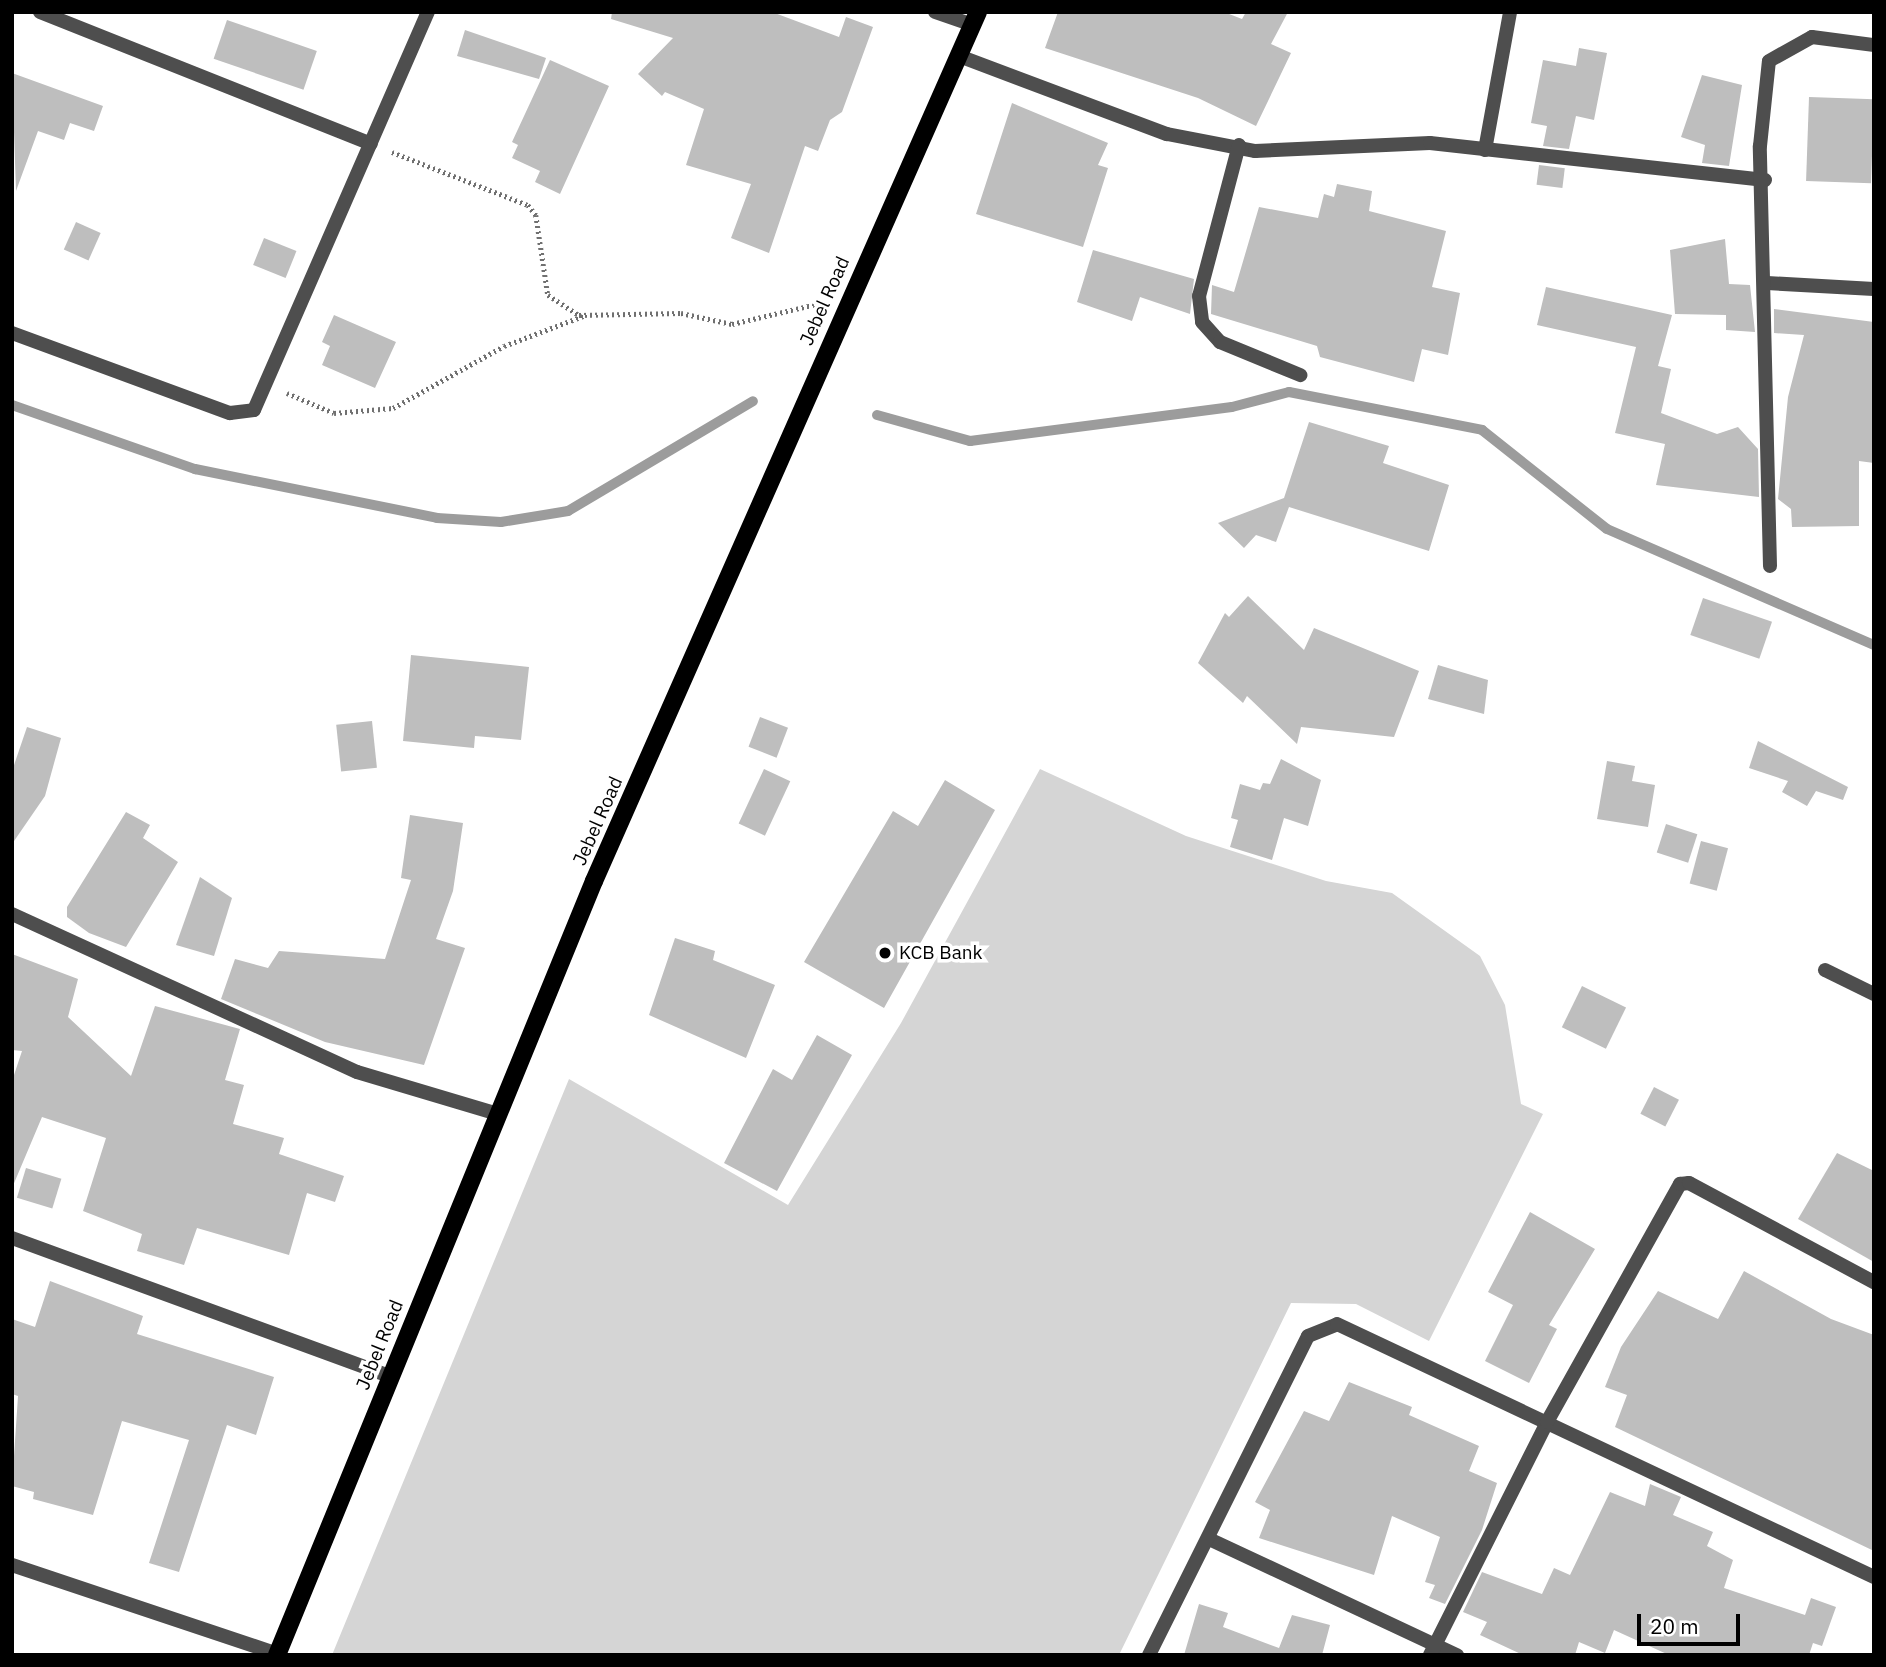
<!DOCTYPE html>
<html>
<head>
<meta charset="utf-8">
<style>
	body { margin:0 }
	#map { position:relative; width:1886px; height:1667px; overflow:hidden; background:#fff; font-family:"IBM Plex Sans",sans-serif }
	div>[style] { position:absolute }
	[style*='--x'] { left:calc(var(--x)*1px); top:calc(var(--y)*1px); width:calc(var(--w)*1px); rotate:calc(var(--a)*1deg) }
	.green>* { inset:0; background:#d5d5d5 }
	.stream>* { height:10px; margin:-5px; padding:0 5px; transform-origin:5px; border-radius:5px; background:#9c9c9c }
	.building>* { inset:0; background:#bebebe; transform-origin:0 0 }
	.path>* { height:4.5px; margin-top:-2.25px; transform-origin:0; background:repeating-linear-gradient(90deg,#707070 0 2px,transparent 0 5.5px) }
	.minor>* { height:14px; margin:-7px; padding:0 7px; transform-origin:7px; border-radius:7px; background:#4e4e4e }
	.primary>* { height:18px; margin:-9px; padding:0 9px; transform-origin:9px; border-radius:9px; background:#000 }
	.dots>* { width:19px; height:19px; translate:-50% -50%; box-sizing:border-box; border:4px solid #fff; border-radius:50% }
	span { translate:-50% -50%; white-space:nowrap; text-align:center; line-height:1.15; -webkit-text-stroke:7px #fff; paint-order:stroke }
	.street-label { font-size:19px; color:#000 }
	.poi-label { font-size:19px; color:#000 }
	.left { translate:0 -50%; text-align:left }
	.frame { position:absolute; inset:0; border:14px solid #000; pointer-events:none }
	.scale { position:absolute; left:1637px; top:1614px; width:103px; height:32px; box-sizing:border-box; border:4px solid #000; border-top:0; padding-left:9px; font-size:21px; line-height:24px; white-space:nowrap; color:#000; -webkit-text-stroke:5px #fff; paint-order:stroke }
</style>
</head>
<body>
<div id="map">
	<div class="green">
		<div style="clip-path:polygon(1040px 769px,1186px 836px,1326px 881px,1392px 893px,1480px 956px,1505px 1005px,1521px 1104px,1543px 1114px,1429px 1341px,1356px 1304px,1291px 1303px,1119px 1655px,332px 1655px,569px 1079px,788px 1205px,901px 1023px)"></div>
	</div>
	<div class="stream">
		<div style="--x:12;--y:405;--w:194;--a:19.3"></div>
		<div style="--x:195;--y:469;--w:247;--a:11.4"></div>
		<div style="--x:437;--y:518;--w:64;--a:3.6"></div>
		<div style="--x:501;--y:522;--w:68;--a:-9.3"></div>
		<div style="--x:568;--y:511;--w:215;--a:-30.7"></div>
		<div style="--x:877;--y:415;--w:97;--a:15.6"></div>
		<div style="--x:970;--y:441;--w:264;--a:-7.4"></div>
		<div style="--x:1232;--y:407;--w:59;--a:-14.7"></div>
		<div style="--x:1289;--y:392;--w:197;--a:11.1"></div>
		<div style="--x:1482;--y:430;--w:159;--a:38.4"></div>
		<div style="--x:1607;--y:529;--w:291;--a:23.5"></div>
	</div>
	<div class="building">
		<div style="clip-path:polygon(612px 12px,772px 12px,839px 37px,846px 17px,873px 27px,842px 112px,830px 120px,818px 151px,805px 146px,769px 253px,731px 238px,751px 184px,686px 165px,704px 109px,665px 92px,662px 96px,638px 74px,673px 38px,611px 19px)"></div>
		<div style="clip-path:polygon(1058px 12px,1224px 12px,1242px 19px,1246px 12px,1288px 12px,1271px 44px,1291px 53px,1256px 126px,1198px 98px,1045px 48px)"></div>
		<div style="left:227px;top:20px;width:95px;height:41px;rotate:19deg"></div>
		<div style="clip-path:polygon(465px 30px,546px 58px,539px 79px,457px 56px)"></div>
		<div style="clip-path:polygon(1579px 48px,1607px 53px,1594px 120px,1576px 116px,1569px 149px,1543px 146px,1547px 126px,1531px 123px,1543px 60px,1576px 66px)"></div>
		<div style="clip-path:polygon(550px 60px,609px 86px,560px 194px,535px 182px,540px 171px,512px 158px,518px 145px,512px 142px)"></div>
		<div style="clip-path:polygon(12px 73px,103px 106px,94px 131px,70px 123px,64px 140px,38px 131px,16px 191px)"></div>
		<div style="clip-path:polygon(1702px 75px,1742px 85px,1729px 166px,1702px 163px,1705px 145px,1681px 137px)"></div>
		<div style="left:1809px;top:97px;width:65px;height:84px;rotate:2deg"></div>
		<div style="clip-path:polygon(1012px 103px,1108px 143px,1098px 165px,1108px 168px,1083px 247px,976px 214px)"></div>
		<div style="left:1539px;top:165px;width:26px;height:20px;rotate:7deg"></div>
		<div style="clip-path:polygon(1337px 184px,1372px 191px,1369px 211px,1446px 231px,1432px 287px,1460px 293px,1448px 355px,1422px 349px,1414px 382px,1320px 357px,1317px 346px,1211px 314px,1212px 285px,1234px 292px,1259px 207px,1318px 218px,1324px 194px,1334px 197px)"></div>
		<div style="left:76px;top:222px;width:27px;height:30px;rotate:24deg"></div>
		<div style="left:264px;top:238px;width:35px;height:29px;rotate:22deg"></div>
		<div style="clip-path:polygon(1725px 239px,1729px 284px,1750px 285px,1755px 332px,1726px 330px,1726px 315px,1675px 314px,1670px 250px)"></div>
		<div style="clip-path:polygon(1093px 250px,1194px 279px,1190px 314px,1140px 297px,1132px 321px,1077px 302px)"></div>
		<div style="clip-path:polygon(1546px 287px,1672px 315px,1658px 366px,1671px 369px,1661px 413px,1717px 434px,1738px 427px,1758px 449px,1759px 497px,1656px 485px,1665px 444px,1615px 433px,1636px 347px,1537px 325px)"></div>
		<div style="clip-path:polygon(1774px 309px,1874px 322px,1874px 463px,1859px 461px,1859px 526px,1792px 527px,1791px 509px,1778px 499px,1788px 397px,1804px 335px,1774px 333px)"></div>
		<div style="clip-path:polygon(334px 315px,396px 342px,375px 388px,322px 365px,330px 346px,322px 342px)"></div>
		<div style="clip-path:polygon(1309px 422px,1389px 446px,1383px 463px,1449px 485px,1429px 551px,1289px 507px,1276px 542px,1256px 535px,1244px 548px,1218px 523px,1284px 498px)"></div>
		<div style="clip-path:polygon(1248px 596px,1304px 650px,1314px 628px,1419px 671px,1394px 737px,1301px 727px,1297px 744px,1247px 696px,1243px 703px,1198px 663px,1225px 613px,1229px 617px)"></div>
		<div style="left:1703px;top:598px;width:73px;height:39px;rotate:19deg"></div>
		<div style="clip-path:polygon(411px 655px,529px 667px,521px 740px,475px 736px,474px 748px,403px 741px)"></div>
		<div style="clip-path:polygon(1438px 665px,1488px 680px,1484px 714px,1428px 699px)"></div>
		<div style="left:760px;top:717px;width:30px;height:32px;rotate:21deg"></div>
		<div style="left:372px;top:721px;width:47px;height:36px;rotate:84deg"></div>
		<div style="clip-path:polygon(27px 727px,61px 738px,45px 796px,12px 844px,12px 771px)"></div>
		<div style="clip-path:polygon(1758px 741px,1848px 787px,1843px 800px,1816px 791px,1807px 806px,1782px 792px,1788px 781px,1749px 768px)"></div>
		<div style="clip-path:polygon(1281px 759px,1321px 780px,1308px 826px,1284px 818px,1272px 860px,1230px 847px,1238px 820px,1231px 818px,1240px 784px,1260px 790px,1263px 783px,1270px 784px)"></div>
		<div style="clip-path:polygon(1607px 761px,1635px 766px,1632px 781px,1655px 785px,1648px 827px,1597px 819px)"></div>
		<div style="left:764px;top:769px;width:29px;height:60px;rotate:25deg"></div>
		<div style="clip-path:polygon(945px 780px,995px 810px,884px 1008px,804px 962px,893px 811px,918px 826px)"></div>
		<div style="clip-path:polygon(126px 812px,150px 825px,143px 838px,178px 862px,126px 947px,89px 933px,67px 917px,67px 907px)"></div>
		<div style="clip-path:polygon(410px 815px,463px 823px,453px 891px,436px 939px,465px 948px,424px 1065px,325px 1042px,221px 999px,235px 959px,268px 968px,279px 951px,385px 959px,411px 880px,401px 878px)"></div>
		<div style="left:1666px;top:824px;width:33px;height:30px;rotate:18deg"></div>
		<div style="left:1701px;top:841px;width:28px;height:44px;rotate:15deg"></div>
		<div style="clip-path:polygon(200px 877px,232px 898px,214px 956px,176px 945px)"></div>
		<div style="clip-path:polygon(675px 938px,715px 951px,713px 960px,775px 985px,746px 1058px,649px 1015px)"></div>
		<div style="clip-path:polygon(12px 954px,78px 979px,68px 1017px,131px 1076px,155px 1006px,240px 1029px,225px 1080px,244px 1085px,233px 1124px,284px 1138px,279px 1154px,344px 1176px,335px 1202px,307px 1193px,289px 1255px,197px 1228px,184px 1265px,137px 1251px,142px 1234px,83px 1211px,106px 1138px,42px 1117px,12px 1188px,12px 1081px,22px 1051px,12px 1050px)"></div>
		<div style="left:1582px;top:986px;width:49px;height:46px;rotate:26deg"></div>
		<div style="clip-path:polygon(817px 1035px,852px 1055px,777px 1191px,724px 1163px,773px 1069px,792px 1080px)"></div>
		<div style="left:1654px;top:1087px;width:28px;height:30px;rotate:27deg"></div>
		<div style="clip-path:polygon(1837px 1153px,1874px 1171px,1874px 1262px,1798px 1219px)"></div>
		<div style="left:26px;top:1168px;width:37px;height:31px;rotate:17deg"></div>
		<div style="clip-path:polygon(1530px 1212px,1595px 1249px,1549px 1325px,1557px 1329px,1529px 1383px,1485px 1361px,1513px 1305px,1488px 1292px)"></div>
		<div style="clip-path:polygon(1744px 1271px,1831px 1319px,1874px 1335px,1874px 1551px,1615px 1427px,1627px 1395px,1605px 1387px,1621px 1347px,1658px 1291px,1718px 1319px)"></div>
		<div style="clip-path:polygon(50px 1281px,143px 1316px,137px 1334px,274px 1377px,256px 1435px,227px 1425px,179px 1572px,149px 1563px,189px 1440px,122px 1421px,93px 1515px,33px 1499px,34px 1492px,12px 1486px,18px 1396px,12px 1394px,12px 1319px,35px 1327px)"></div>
		<div style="clip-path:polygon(1349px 1382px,1412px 1407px,1409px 1415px,1479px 1446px,1469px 1471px,1497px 1483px,1482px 1530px,1445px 1604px,1429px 1598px,1435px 1585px,1425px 1582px,1440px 1537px,1392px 1516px,1374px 1575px,1259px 1538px,1270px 1510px,1255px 1502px,1304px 1411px,1329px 1421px)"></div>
		<div style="clip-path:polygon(1650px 1484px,1681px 1497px,1673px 1515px,1713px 1532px,1707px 1546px,1733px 1560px,1724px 1588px,1805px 1615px,1811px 1598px,1836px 1607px,1822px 1646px,1813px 1643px,1809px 1655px,1669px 1655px,1614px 1630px,1605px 1653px,1579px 1642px,1575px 1655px,1523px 1655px,1480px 1635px,1487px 1622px,1463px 1612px,1482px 1572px,1542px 1594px,1554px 1568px,1570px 1575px,1610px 1492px,1645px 1506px)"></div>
		<div style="clip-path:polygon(1199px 1604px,1228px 1613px,1223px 1627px,1279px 1648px,1292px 1615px,1330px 1625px,1322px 1655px,1184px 1655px)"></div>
	</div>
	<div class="path">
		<div style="--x:392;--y:152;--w:146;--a:21.3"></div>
		<div style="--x:528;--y:205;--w:13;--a:51"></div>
		<div style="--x:536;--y:215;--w:81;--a:81.5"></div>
		<div style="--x:548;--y:295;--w:37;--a:33"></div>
		<div style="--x:579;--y:315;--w:102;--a:-1.1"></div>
		<div style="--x:681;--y:313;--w:52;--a:12.2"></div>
		<div style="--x:732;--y:324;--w:91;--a:-13.3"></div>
		<div style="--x:287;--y:393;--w:51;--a:23.1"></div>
		<div style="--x:334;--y:413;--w:59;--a:-4.8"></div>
		<div style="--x:393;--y:408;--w:127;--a:-29.2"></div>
		<div style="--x:504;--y:346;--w:85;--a:-20.8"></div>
	</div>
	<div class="minor">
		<div style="--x:40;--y:12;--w:356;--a:21.7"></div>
		<div style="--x:935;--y:12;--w:39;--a:19"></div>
		<div style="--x:959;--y:56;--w:222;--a:20.6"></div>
		<div style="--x:1167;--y:134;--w:90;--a:10.9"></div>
		<div style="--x:1255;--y:151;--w:175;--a:-2.6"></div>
		<div style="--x:1430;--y:143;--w:337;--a:6.3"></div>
		<div style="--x:1239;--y:145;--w:156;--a:104.8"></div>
		<div style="--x:1199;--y:296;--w:26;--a:83"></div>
		<div style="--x:1202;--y:322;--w:27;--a:48"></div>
		<div style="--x:1220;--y:342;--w:87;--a:22.4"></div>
		<div style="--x:1485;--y:150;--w:140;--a:-79.7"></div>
		<div style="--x:1767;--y:283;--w:107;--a:3.2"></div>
		<div style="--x:12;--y:333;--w:232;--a:20.2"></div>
		<div style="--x:230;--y:413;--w:24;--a:-7"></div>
		<div style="--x:254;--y:410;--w:434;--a:-66.4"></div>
		<div style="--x:1770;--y:566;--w:420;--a:-91.4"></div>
		<div style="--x:1760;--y:146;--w:85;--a:-84"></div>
		<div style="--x:1769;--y:61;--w:49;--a:-29.2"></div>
		<div style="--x:1812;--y:37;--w:63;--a:7.4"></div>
		<div style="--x:12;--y:914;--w:379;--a:24.6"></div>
		<div style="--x:357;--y:1072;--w:147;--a:16.6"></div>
		<div style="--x:1825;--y:970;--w:55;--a:26.1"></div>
		<div style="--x:12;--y:1238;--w:402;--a:20.1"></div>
		<div style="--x:1209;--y:1539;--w:274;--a:25.1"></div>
		<div style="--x:12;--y:1565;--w:280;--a:18.5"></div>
		<div style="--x:1149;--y:1655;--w:356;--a:-63.5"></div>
		<div style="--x:1308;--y:1336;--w:31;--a:-22"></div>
		<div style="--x:1337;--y:1324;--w:594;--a:25.23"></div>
		<div style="--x:1430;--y:1655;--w:261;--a:-63.3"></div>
		<div style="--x:1547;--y:1422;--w:273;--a:-60.8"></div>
		<div style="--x:1680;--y:1184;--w:9;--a:-6"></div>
		<div style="--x:1689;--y:1183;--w:210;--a:28.2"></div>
	</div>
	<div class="primary">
		<div style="--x:277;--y:1655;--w:836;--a:-67.73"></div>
		<div style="--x:594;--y:881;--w:950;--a:-66.16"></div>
	</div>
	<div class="dots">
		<div style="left:885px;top:953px;background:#000"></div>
	</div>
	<div class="street-label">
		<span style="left:825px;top:301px;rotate:-66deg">Jebel Road</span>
		<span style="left:598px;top:821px;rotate:-66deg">Jebel Road</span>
		<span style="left:380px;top:1345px;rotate:-68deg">Jebel Road</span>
	</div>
	<div class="poi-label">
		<span class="left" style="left:899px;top:953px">KCB Bank</span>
	</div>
	<div class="frame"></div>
	<div class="scale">20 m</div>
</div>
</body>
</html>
